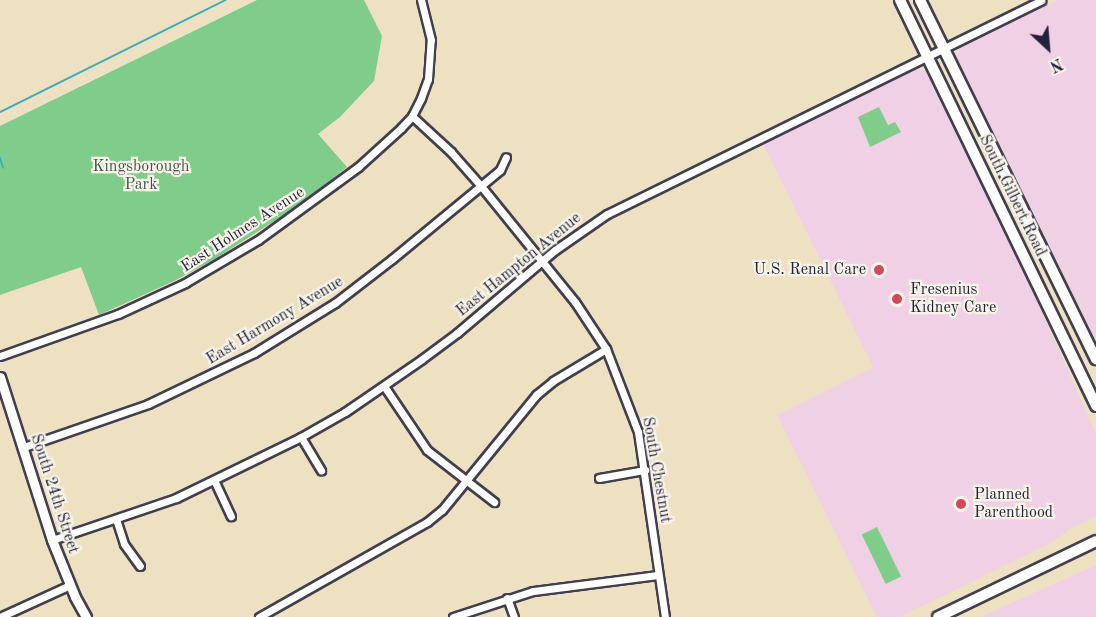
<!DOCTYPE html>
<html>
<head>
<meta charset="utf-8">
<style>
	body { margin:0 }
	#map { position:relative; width:1096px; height:617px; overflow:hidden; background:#eee1c2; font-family:"Old Standard TT",serif }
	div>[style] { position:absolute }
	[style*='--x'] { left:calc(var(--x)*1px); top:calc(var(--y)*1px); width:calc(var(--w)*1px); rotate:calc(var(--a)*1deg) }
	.built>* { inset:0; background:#f0d0e4 }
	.green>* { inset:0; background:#80cc8a; transform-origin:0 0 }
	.stream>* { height:2px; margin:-1px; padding:0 1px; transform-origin:1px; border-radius:1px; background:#3dadb9 }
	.roads { filter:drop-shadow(2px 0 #413f4f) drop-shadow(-2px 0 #413f4f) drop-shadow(0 2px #413f4f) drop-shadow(0 -2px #413f4f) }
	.minor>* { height:7px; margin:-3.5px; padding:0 3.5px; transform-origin:3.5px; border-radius:3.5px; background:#fff }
	.tertiary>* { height:9px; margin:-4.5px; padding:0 4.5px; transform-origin:4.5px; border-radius:4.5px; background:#fff }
	.secondary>* { height:10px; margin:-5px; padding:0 5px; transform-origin:5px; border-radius:5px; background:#fff }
	.primary>* { height:10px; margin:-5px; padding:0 5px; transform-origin:5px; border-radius:5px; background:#fff }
	.dots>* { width:16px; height:16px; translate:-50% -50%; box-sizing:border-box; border:3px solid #f7f3e8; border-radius:50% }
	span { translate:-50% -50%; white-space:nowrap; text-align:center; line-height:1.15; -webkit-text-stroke:4.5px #f7f3e8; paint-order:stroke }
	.park-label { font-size:16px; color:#3e5553 }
	.street-label { font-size:16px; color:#22223b }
	.poi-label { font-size:16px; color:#22223b }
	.right { translate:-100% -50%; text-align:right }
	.left { translate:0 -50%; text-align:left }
	.north { position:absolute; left:1018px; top:18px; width:60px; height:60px; -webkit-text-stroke:4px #f7f3e8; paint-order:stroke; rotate:154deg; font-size:16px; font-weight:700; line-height:24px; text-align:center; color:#22223b }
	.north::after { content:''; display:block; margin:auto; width:21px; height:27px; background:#22223b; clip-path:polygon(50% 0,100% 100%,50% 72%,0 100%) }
</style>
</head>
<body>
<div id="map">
	<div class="built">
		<div style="clip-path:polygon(1058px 0,1096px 0,1096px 341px,956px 57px,960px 47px)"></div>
		<div style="clip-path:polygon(918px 68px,927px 72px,1016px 254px,1096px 434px,1096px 516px,1070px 529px,1053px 542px,900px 617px,877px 617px,777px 415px,873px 367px,763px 144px)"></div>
		<div style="clip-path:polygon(1096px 565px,1096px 617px,981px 617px,989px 613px)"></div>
	</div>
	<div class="green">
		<div style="clip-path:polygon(257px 0,364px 0,382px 36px,374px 81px,340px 117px,318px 134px,347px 167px,301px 204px,213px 260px,174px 281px,99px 315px,81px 267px,0 295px,0 126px)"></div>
		<div style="clip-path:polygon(879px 107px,888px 125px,895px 122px,901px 132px,870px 147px,858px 117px)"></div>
		<div style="left:877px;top:527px;width:55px;height:17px;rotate:64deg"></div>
	</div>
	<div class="stream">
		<div style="--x:0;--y:112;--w:252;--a:-26.4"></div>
		<div style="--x:0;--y:158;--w:10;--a:73"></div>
	</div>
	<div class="roads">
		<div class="minor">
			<div style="--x:412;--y:116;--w:53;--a:42.7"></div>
			<div style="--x:451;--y:152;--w:45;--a:48.6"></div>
			<div style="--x:481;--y:186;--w:149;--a:51"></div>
			<div style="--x:575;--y:302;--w:56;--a:56.6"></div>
			<div style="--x:606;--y:349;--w:89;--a:68.9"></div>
			<div style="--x:638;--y:432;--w:187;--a:81.7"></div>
			<div style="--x:0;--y:356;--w:125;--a:-19.6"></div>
			<div style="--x:118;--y:314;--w:74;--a:-24.8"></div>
			<div style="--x:185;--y:283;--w:85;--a:-30.5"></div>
			<div style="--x:258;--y:240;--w:124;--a:-36.1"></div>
			<div style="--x:358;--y:167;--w:58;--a:-42.2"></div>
			<div style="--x:401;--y:128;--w:16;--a:-47"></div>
			<div style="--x:412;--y:116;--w:20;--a:-63"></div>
			<div style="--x:421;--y:98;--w:20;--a:-70"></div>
			<div style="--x:428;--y:79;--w:39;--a:-86"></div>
			<div style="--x:431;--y:40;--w:41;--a:-104"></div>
			<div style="--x:384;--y:386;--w:77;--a:56.1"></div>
			<div style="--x:427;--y:450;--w:85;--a:37.8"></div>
			<div style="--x:301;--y:437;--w:39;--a:59"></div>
			<div style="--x:24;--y:447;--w:131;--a:-19.1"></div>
			<div style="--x:148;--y:404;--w:118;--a:-25.7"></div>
			<div style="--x:254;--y:353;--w:95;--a:-31.7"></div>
			<div style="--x:335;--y:303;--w:72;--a:-37.7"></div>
			<div style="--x:392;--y:259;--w:140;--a:-39.5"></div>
			<div style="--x:500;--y:170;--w:14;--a:-65"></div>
			<div style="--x:599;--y:478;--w:47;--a:-9.9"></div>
			<div style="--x:214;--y:480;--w:40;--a:65"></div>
			<div style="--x:116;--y:519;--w:26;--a:72"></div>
			<div style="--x:124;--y:544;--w:27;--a:54"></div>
			<div style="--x:52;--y:540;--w:131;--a:-18.7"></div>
			<div style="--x:176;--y:498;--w:139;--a:-26"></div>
			<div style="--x:301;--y:437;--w:51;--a:-29.6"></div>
			<div style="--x:345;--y:412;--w:93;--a:-34.5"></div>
			<div style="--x:422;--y:359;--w:44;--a:-36.6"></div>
			<div style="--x:457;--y:333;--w:128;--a:-40.3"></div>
			<div style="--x:555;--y:250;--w:63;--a:-34.7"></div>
			<div style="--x:607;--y:214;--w:484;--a:-26.2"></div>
			<div style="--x:507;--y:598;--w:20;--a:70"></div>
			<div style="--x:0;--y:617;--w:77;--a:-24.6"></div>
			<div style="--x:259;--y:617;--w:193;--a:-29.5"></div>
			<div style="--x:427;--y:522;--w:19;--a:-39"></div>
			<div style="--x:442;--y:510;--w:149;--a:-50.7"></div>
			<div style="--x:536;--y:395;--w:22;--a:-39"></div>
			<div style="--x:553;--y:381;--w:62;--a:-31.1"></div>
			<div style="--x:453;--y:617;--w:84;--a:-18"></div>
			<div style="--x:533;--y:591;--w:126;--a:-7.3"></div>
		</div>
		<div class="tertiary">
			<div style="--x:0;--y:377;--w:171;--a:72.3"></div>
			<div style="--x:52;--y:540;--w:61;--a:68"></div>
			<div style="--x:75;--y:597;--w:23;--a:61"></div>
		</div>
		<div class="secondary">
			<div style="--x:938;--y:617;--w:175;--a:-25.7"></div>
		</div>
		<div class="primary">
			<div style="--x:900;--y:0;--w:451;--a:64.2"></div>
			<div style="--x:920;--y:0;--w:400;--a:63.9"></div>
		</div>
	</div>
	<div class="dots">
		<div style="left:879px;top:270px;background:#d1495b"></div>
		<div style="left:897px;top:299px;background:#d1495b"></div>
		<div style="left:961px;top:504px;background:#d1495b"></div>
	</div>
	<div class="park-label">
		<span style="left:141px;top:176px">Kingsborough<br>Park</span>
	</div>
	<div class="street-label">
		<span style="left:1012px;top:196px;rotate:64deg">South Gilbert Road</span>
		<span style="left:243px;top:230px;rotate:-33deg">East Holmes Avenue</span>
		<span style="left:519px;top:265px;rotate:-39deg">East Hampton Avenue</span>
		<span style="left:275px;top:321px;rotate:-31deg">East Harmony Avenue</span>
		<span style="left:656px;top:470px;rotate:80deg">South Chestnut</span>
		<span style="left:54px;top:494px;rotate:72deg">South 24th Street</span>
	</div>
	<div class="poi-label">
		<span class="right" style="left:866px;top:270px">U.S. Renal Care</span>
		<span class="left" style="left:910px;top:299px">Fresenius<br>Kidney Care</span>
		<span class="left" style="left:974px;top:504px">Planned<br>Parenthood</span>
	</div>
	<div class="north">N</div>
</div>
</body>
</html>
